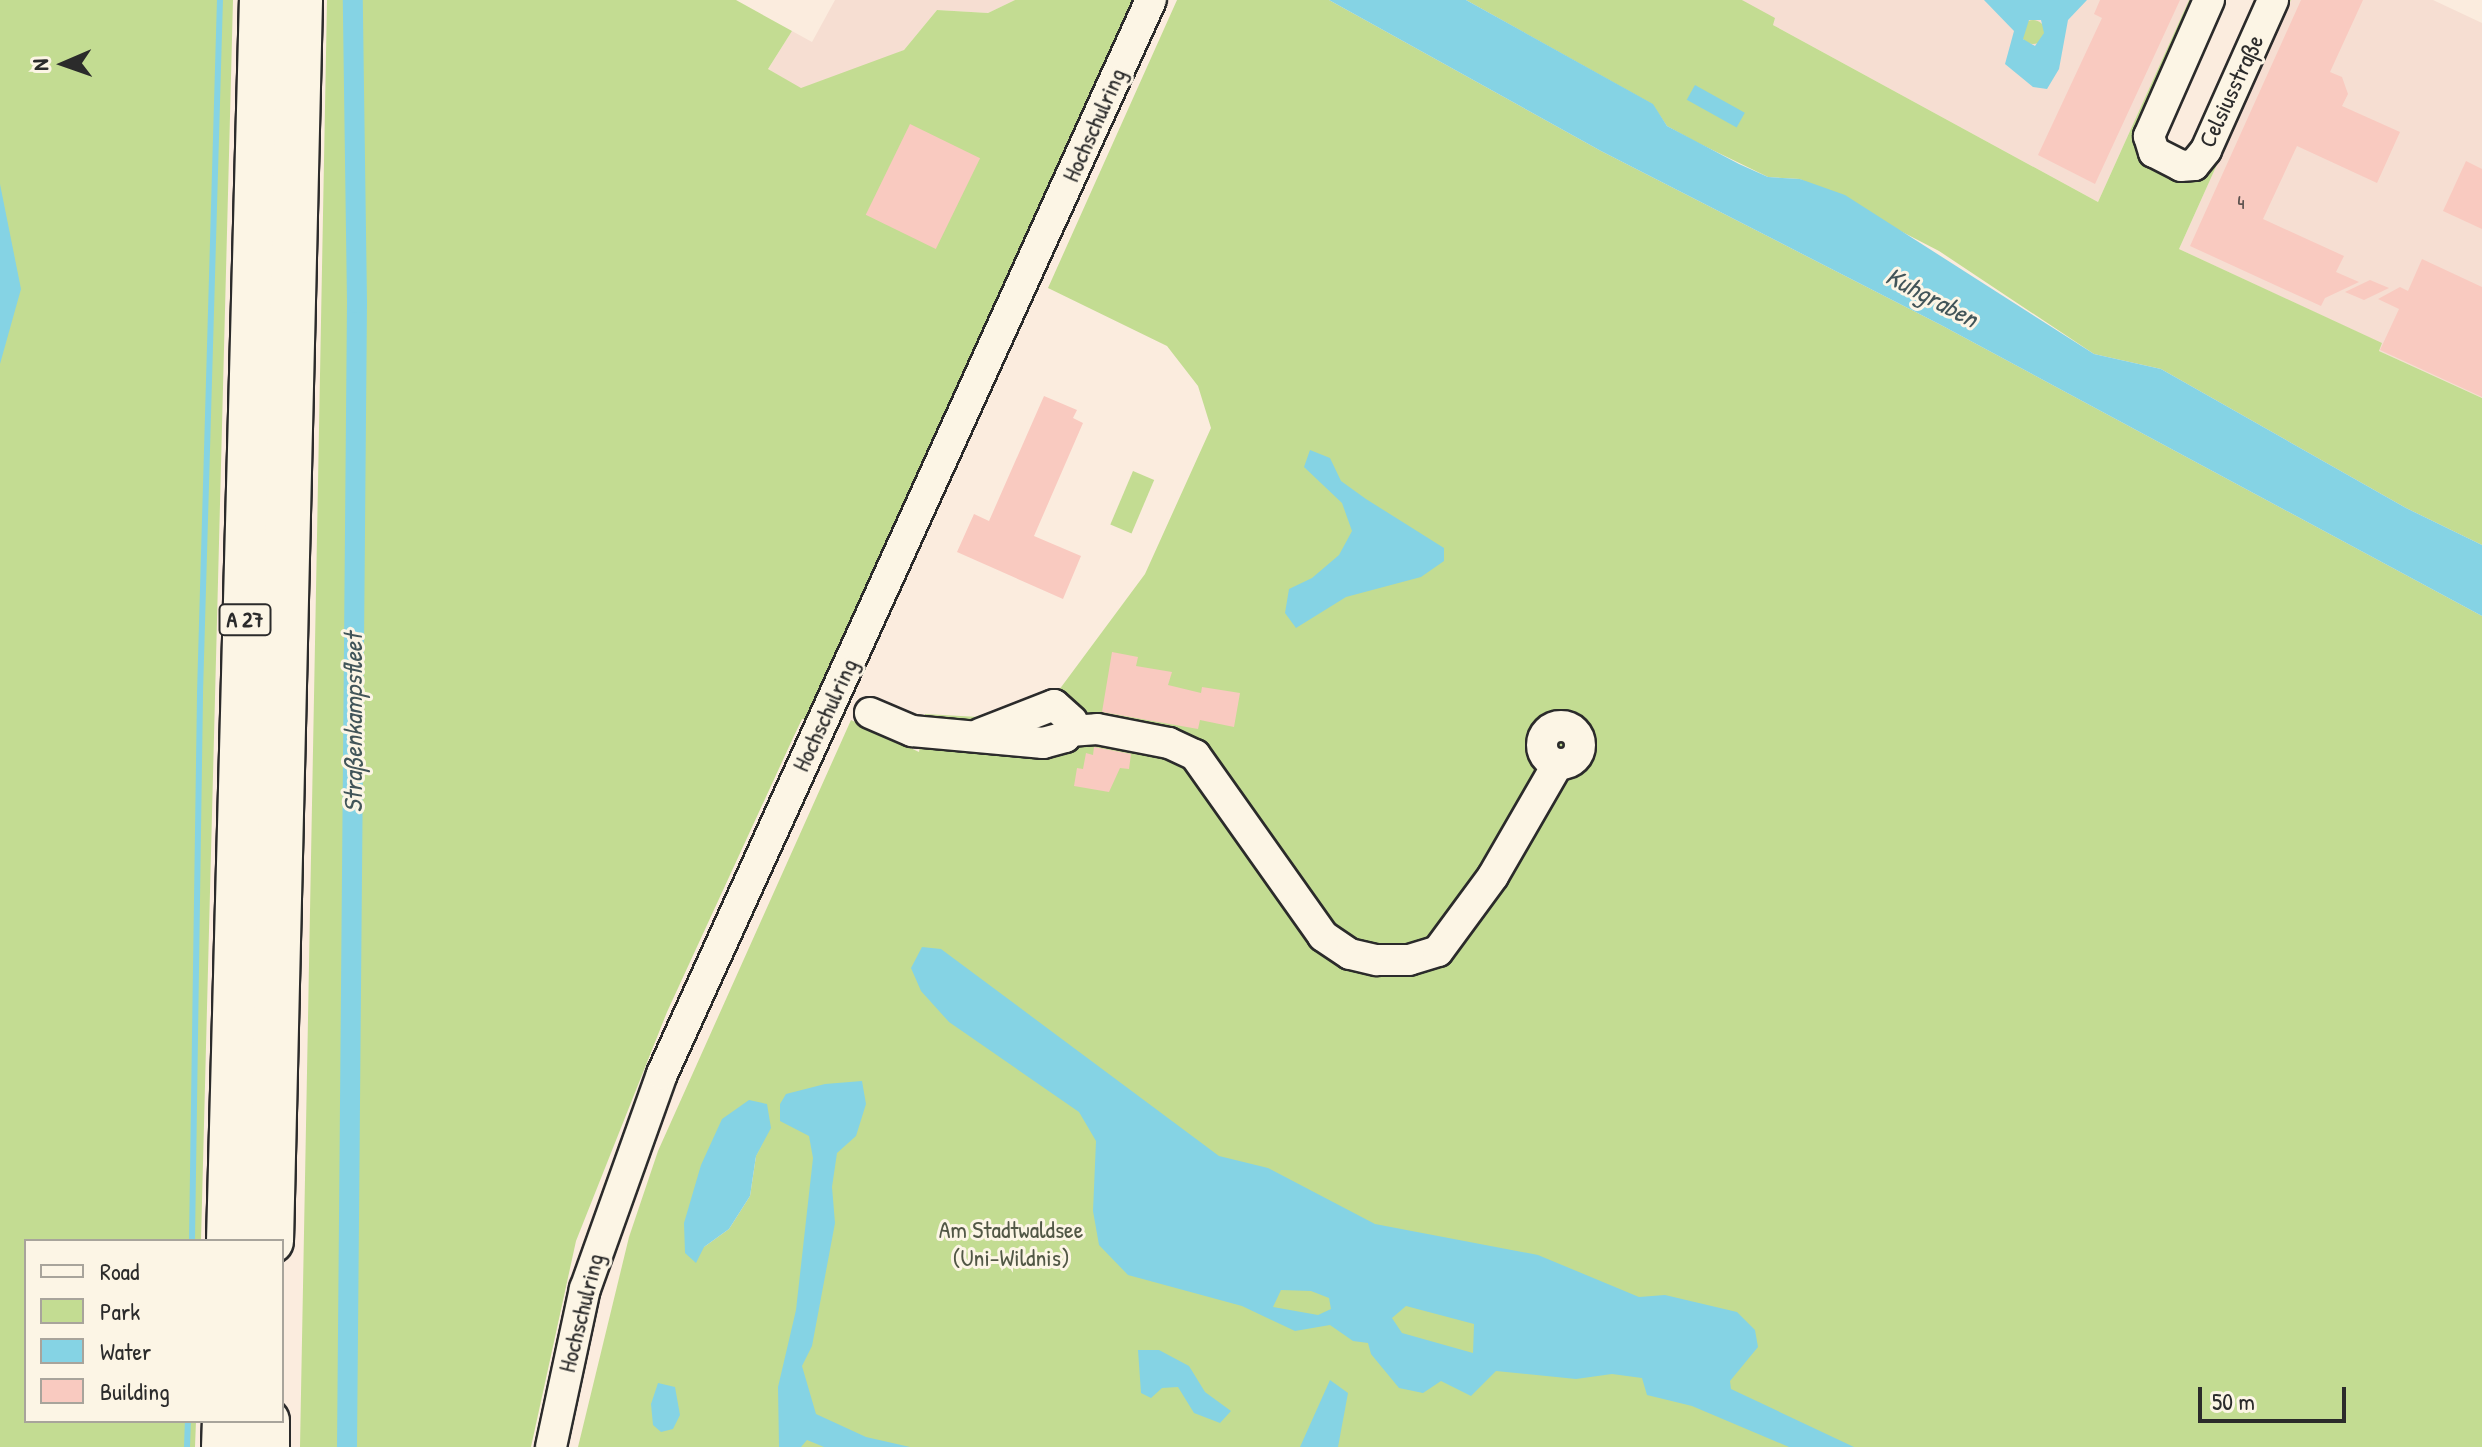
<!DOCTYPE html>
<html>
<head>
<meta charset="utf-8">
<style>
	body { margin:0 }
	#map { position:relative; width:2482px; height:1447px; overflow:hidden; background:#fbecde; font-family:"Patrick Hand",sans-serif }
	div>[style] { position:absolute }
	[style*='--x'] { left:calc(var(--x)*1px); top:calc(var(--y)*1px); width:calc(var(--w)*1px); rotate:calc(var(--a)*1deg) }
	.built>* { inset:0; background:#f6ded2 }
	.green>* { inset:0; background:#c3dc92; transform-origin:0 0 }
	.round { border-radius:50% }
	.water>* { inset:0; background:#85d3e4; transform-origin:0 0 }
	.stream>* { height:6px; margin:-3px; padding:0 3px; transform-origin:3px; border-radius:3px; background:#85d3e4 }
	.canal>* { height:20px; margin:-10px; padding:0 10px; transform-origin:10px; border-radius:10px; background:#85d3e4 }
	.building>* { inset:0; background:#f9cac0; transform-origin:0 0 }
	.roads { filter:drop-shadow(2px 0 #2b2b2b) drop-shadow(-2px 0 #2b2b2b) drop-shadow(0 2px #2b2b2b) drop-shadow(0 -2px #2b2b2b) }
	.minor>* { height:30px; margin:-15px; padding:0 15px; transform-origin:15px; border-radius:15px; background:#fcf5e5 }
	.minor>.ring { margin:-15px; padding:0; box-sizing:content-box; background:none; border:30px solid #fcf5e5; border-radius:50% }
	.highway>* { height:44px; margin:-22px; padding:0 22px; transform-origin:22px; border-radius:22px; background:#fcf5e5 }
	span { translate:-50% -50%; white-space:nowrap; text-align:center; line-height:1.15; -webkit-text-stroke:6px #fcf5e5; paint-order:stroke }
	.number-label { font-size:20px; color:#5e5350 }
	.number-label span { -webkit-text-stroke-width:0 }
	.shield-label span { padding:2px 6px; background:#fcf5e5; border:2px solid; border-radius:6px; -webkit-text-stroke-width:0 }
	.shield-label { font-size:22px; color:#2b2b2b; font-weight:700 }
	.street-label { font-size:24px; color:#2b2b2b }
	.park-label { font-size:24px; color:#515745 }
	.water-label { font-size:26px; color:#425559; font-style:italic }
	.legend { position:absolute; left:24px; top:1239px; width:260px; height:184px; box-sizing:border-box; background:#fcf5e5; border:2px solid #a8a49b; margin:0; padding:10px 14px; list-style:none; font-size:24px; color:#2b2b2b }
	.legend li { display:flex; align-items:center; gap:16px; height:40px }
	.legend b { width:40px; border:2px solid #a8a49b }
	.north { position:absolute; left:24px; top:24px; width:80px; height:80px; -webkit-text-stroke:6px #fcf5e5; paint-order:stroke; rotate:268deg; font-size:22px; font-weight:700; line-height:32px; text-align:center; color:#2b2b2b }
	.north::after { content:''; display:block; margin:auto; width:28px; height:36px; background:#2b2b2b; clip-path:polygon(50% 0,100% 100%,50% 72%,0 100%) }
	.scale { position:absolute; left:2198px; top:1387px; width:148px; height:36px; box-sizing:border-box; border:4px solid #2b2b2b; border-top:0; padding-left:10px; font-size:24px; line-height:28px; white-space:nowrap; color:#2b2b2b; -webkit-text-stroke:6px #fcf5e5; paint-order:stroke }
</style>
</head>
<body>
<div id="map">
	<div class="built">
		<div style="clip-path:polygon(835px 0,1015px 0,988px 13px,937px 10px,904px 50px,827px 83px,801px 89px,768px 69px,792px 31px,812px 42px)"></div>
		<div style="clip-path:polygon(1742px 0,2189px 0,2098px 202px,1773px 25px)"></div>
		<div style="clip-path:polygon(2291px 0,2433px 0,2482px 23px,2482px 398px,2379px 351px,2381px 343px,2179px 249px)"></div>
	</div>
	<div class="green">
		<div style="clip-path:polygon(0 0,233px 0,201px 1241px,26px 1241px,26px 1421px,196px 1421px,195px 1447px,0 1447px)"></div>
		<div style="clip-path:polygon(327px 0,736px 0,792px 31px,768px 69px,801px 88px,904px 50px,937px 10px,988px 13px,1015px 0,1136px 0,808px 720px,802px 719px,793px 738px,667px 1012px,576px 1241px,531px 1447px,300px 1447px)"></div>
		<div style="clip-path:polygon(evenodd,1177px 0,1329px 0,1601px 151px,1941px 325px,2482px 616px,2482px 1447px,578px 1447px,629px 1237px,658px 1151px,851px 720px,919px 752px,925px 714px,996px 718px,1059px 690px,1145px 574px,1211px 428px,1198px 386px,1167px 346px,1048px 288px,1177px 0,767px 1137px,756px 1156px,750px 1196px,729px 1229px,704px 1247px,767px 1137px)"></div>
		<div style="clip-path:polygon(1466px 0,1742px 0,1775px 18px,1773px 25px,2098px 202px,2189px 0,2196px 0,2140px 127px,2175px 177px,2284px 0,2291px 0,2179px 249px,2382px 343px,2379px 351px,2482px 398px,2482px 545px,2406px 508px,2161px 369px,2094px 354px,1939px 251px,1800px 179px,1768px 177px,1694px 141px,1667px 126px,1652px 104px)"></div>
		<div class="round" style="left:2021px;top:20px;width:24px;height:24px"></div>
		<div style="left:1133px;top:471px;width:23px;height:58px;rotate:23deg"></div>
	</div>
	<div class="water">
		<div style="clip-path:polygon(1329px 0,1466px 0,1653px 104px,1667px 126px,1739px 164px,1768px 177px,1800px 179px,1845px 195px,2094px 354px,2161px 369px,2406px 508px,2482px 545px,2482px 616px,1941px 325px,1601px 151px)"></div>
		<div style="clip-path:polygon(evenodd,1984px 0,2087px 0,2068px 20px,2059px 69px,2047px 89px,2033px 87px,2005px 64px,2014px 31px,1984px 0,2029px 20px,2041px 20px,2044px 33px,2035px 46px,2023px 39px,2029px 20px)"></div>
		<div style="left:1695px;top:85px;width:57px;height:17px;rotate:29deg"></div>
		<div style="clip-path:polygon(0 184px,21px 289px,0 364px)"></div>
		<div style="clip-path:polygon(1310px 450px,1330px 458px,1341px 481px,1366px 499px,1444px 548px,1444px 561px,1421px 577px,1346px 597px,1296px 628px,1285px 613px,1289px 589px,1312px 578px,1339px 555px,1352px 531px,1342px 503px,1304px 467px)"></div>
		<div style="clip-path:polygon(evenodd,922px 947px,941px 949px,1219px 1156px,1268px 1168px,1375px 1224px,1538px 1255px,1639px 1297px,1665px 1295px,1737px 1312px,1755px 1330px,1758px 1347px,1730px 1381px,1731px 1389px,1854px 1447px,1789px 1447px,1692px 1406px,1647px 1395px,1642px 1378px,1612px 1374px,1576px 1379px,1496px 1371px,1471px 1396px,1441px 1381px,1423px 1393px,1399px 1388px,1371px 1354px,1368px 1343px,1353px 1341px,1330px 1325px,1295px 1331px,1242px 1306px,1128px 1275px,1099px 1245px,1093px 1211px,1096px 1141px,1079px 1112px,949px 1022px,921px 991px,911px 968px,922px 947px,1281px 1290px,1311px 1291px,1329px 1298px,1331px 1309px,1318px 1315px,1273px 1307px,1281px 1290px,922px 947px,1406px 1306px,1474px 1324px,1473px 1353px,1402px 1333px,1392px 1318px,1406px 1306px)"></div>
		<div style="clip-path:polygon(862px 1081px,866px 1104px,856px 1136px,837px 1153px,832px 1187px,835px 1223px,812px 1346px,802px 1366px,816px 1414px,866px 1437px,910px 1447px,824px 1447px,807px 1440px,801px 1447px,779px 1447px,778px 1387px,796px 1310px,813px 1158px,809px 1136px,780px 1121px,780px 1104px,786px 1094px,825px 1084px)"></div>
		<div style="clip-path:polygon(749px 1100px,767px 1104px,771px 1128px,756px 1156px,750px 1196px,729px 1229px,704px 1247px,696px 1263px,685px 1253px,684px 1223px,701px 1165px,722px 1119px)"></div>
		<div style="clip-path:polygon(1138px 1350px,1159px 1350px,1189px 1366px,1205px 1392px,1231px 1411px,1220px 1423px,1194px 1413px,1178px 1387px,1162px 1388px,1151px 1398px,1141px 1393px)"></div>
		<div style="clip-path:polygon(1330px 1380px,1348px 1393px,1338px 1447px,1300px 1447px)"></div>
		<div style="clip-path:polygon(658px 1383px,675px 1387px,680px 1415px,673px 1429px,661px 1432px,653px 1425px,651px 1404px)"></div>
	</div>
	<div class="stream">
		<div style="--x:192;--y:1241;--w:548;--a:-89.16"></div>
		<div style="--x:200;--y:693;--w:693;--a:-88.35"></div>
		<div style="--x:187;--y:1447;--w:26;--a:-88"></div>
	</div>
	<div class="canal">
		<div style="--x:347;--y:1447;--w:1144;--a:-89.5"></div>
		<div style="--x:357;--y:303;--w:303;--a:-90.8"></div>
	</div>
	<div class="building">
		<div style="clip-path:polygon(2100px 0,2180px 0,2095px 184px,2038px 155px,2102px 18px,2094px 14px)"></div>
		<div style="clip-path:polygon(2301px 0,2363px 0,2330px 72px,2342px 77px,2348px 94px,2342px 106px,2400px 132px,2377px 183px,2297px 146px,2263px 219px,2344px 256px,2336px 272px,2359px 282px,2325px 298px,2321px 306px,2190px 246px)"></div>
		<div style="left:910px;top:124px;width:78px;height:101px;rotate:26deg"></div>
		<div style="clip-path:polygon(2466px 161px,2482px 169px,2482px 229px,2443px 211px)"></div>
		<div style="clip-path:polygon(2422px 259px,2482px 287px,2482px 397px,2380px 350px,2399px 309px,2378px 299px,2400px 287px,2408px 291px)"></div>
		<div style="clip-path:polygon(2370px 280px,2389px 288px,2364px 300px,2345px 292px)"></div>
		<div style="clip-path:polygon(1044px 396px,1077px 410px,1073px 418px,1083px 423px,1034px 536px,1081px 556px,1063px 599px,957px 552px,974px 514px,989px 521px)"></div>
		<div style="clip-path:polygon(1112px 652px,1138px 657px,1136px 666px,1172px 672px,1168px 685px,1201px 693px,1202px 687px,1240px 693px,1234px 727px,1200px 720px,1198px 729px,1102px 712px)"></div>
		<div style="clip-path:polygon(1094px 747px,1131px 754px,1129px 769px,1120px 768px,1109px 792px,1074px 786px,1077px 768px,1083px 769px,1086px 753px,1093px 755px)"></div>
	</div>
	<div class="roads">
		<div class="minor">
			<div style="--x:2209;--y:0;--w:149;--a:113.8"></div>
			<div style="--x:2149;--y:136;--w:17;--a:73"></div>
			<div style="--x:2154;--y:152;--w:30;--a:27"></div>
			<div style="--x:2181;--y:166;--w:13;--a:-4"></div>
			<div style="--x:2194;--y:165;--w:19;--a:-51"></div>
			<div style="--x:2206;--y:150;--w:164;--a:-65.9"></div>
			<div style="--x:870;--y:713;--w:46;--a:23.2"></div>
			<div style="--x:912;--y:731;--w:132;--a:5.2"></div>
			<div style="--x:1043;--y:743;--w:23;--a:-15"></div>
			<div style="--x:1065;--y:737;--w:17;--a:-66"></div>
			<div style="--x:1072;--y:721;--w:24;--a:-138"></div>
			<div style="--x:1054;--y:705;--w:79;--a:158.6"></div>
			<div class="ring" style="left:1542px;top:726px;width:8px;height:8px"></div>
			<div style="--x:1070;--y:731;--w:27;--a:-4"></div>
			<div style="--x:1097;--y:729;--w:73;--a:11"></div>
			<div style="--x:1169;--y:743;--w:29;--a:25"></div>
			<div style="--x:1195;--y:755;--w:222;--a:54.7"></div>
			<div style="--x:1323;--y:936;--w:32;--a:34"></div>
			<div style="--x:1350;--y:954;--w:28;--a:13"></div>
			<div style="--x:1377;--y:960;--w:32;--a:0"></div>
			<div style="--x:1409;--y:960;--w:30;--a:-17"></div>
			<div style="--x:1438;--y:951;--w:93;--a:-53.7"></div>
			<div style="--x:1493;--y:876;--w:128;--a:-60"></div>
			<div style="--x:551;--y:1447;--w:162;--a:-77.9"></div>
			<div style="--x:585;--y:1289;--w:228;--a:-70.3"></div>
			<div style="--x:662;--y:1074;--w:1180;--a:-65.52"></div>
		</div>
		<div class="highway">
			<div style="--x:229;--y:1241;--w:1241;--a:-88.48"></div>
			<div style="--x:271;--y:1241;--w:1241;--a:-88.66"></div>
			<div style="--x:224;--y:1447;--w:26;--a:-88"></div>
			<div style="--x:267;--y:1447;--w:26;--a:-90"></div>
		</div>
	</div>
	<div class="number-label">
		<span style="left:2241px;top:201px">4</span>
	</div>
	<div class="shield-label">
		<span style="left:245px;top:620px">A 27</span>
	</div>
	<div class="street-label">
		<span style="left:2231px;top:91px;rotate:-65deg">Celsiusstraße</span>
		<span style="left:1094px;top:125px;rotate:-66deg">Hochschulring</span>
		<span style="left:825px;top:715px;rotate:-65deg">Hochschulring</span>
		<span style="left:581px;top:1313px;rotate:-76deg">Hochschulring</span>
	</div>
	<div class="park-label">
		<span style="left:1011px;top:1244px">Am Stadtwaldsee<br>(Uni-Wildnis)</span>
	</div>
	<div class="water-label">
		<span style="left:1932px;top:297px;rotate:28deg">Kuhgraben</span>
		<span style="left:353px;top:723px;rotate:-90deg">Straßenkampsfleet</span>
	</div>
	<ul class="legend">
	<li><b style="height:10px;background:#fcf5e5"></b>Road</li>
	<li><b style="height:22px;background:#c3dc92"></b>Park</li>
	<li><b style="height:22px;background:#85d3e4"></b>Water</li>
	<li><b style="height:22px;background:#f9cac0"></b>Building</li>
	</ul>
	<div class="north">N</div>
	<div class="scale">50 m</div>
</div>
</body>
</html>
